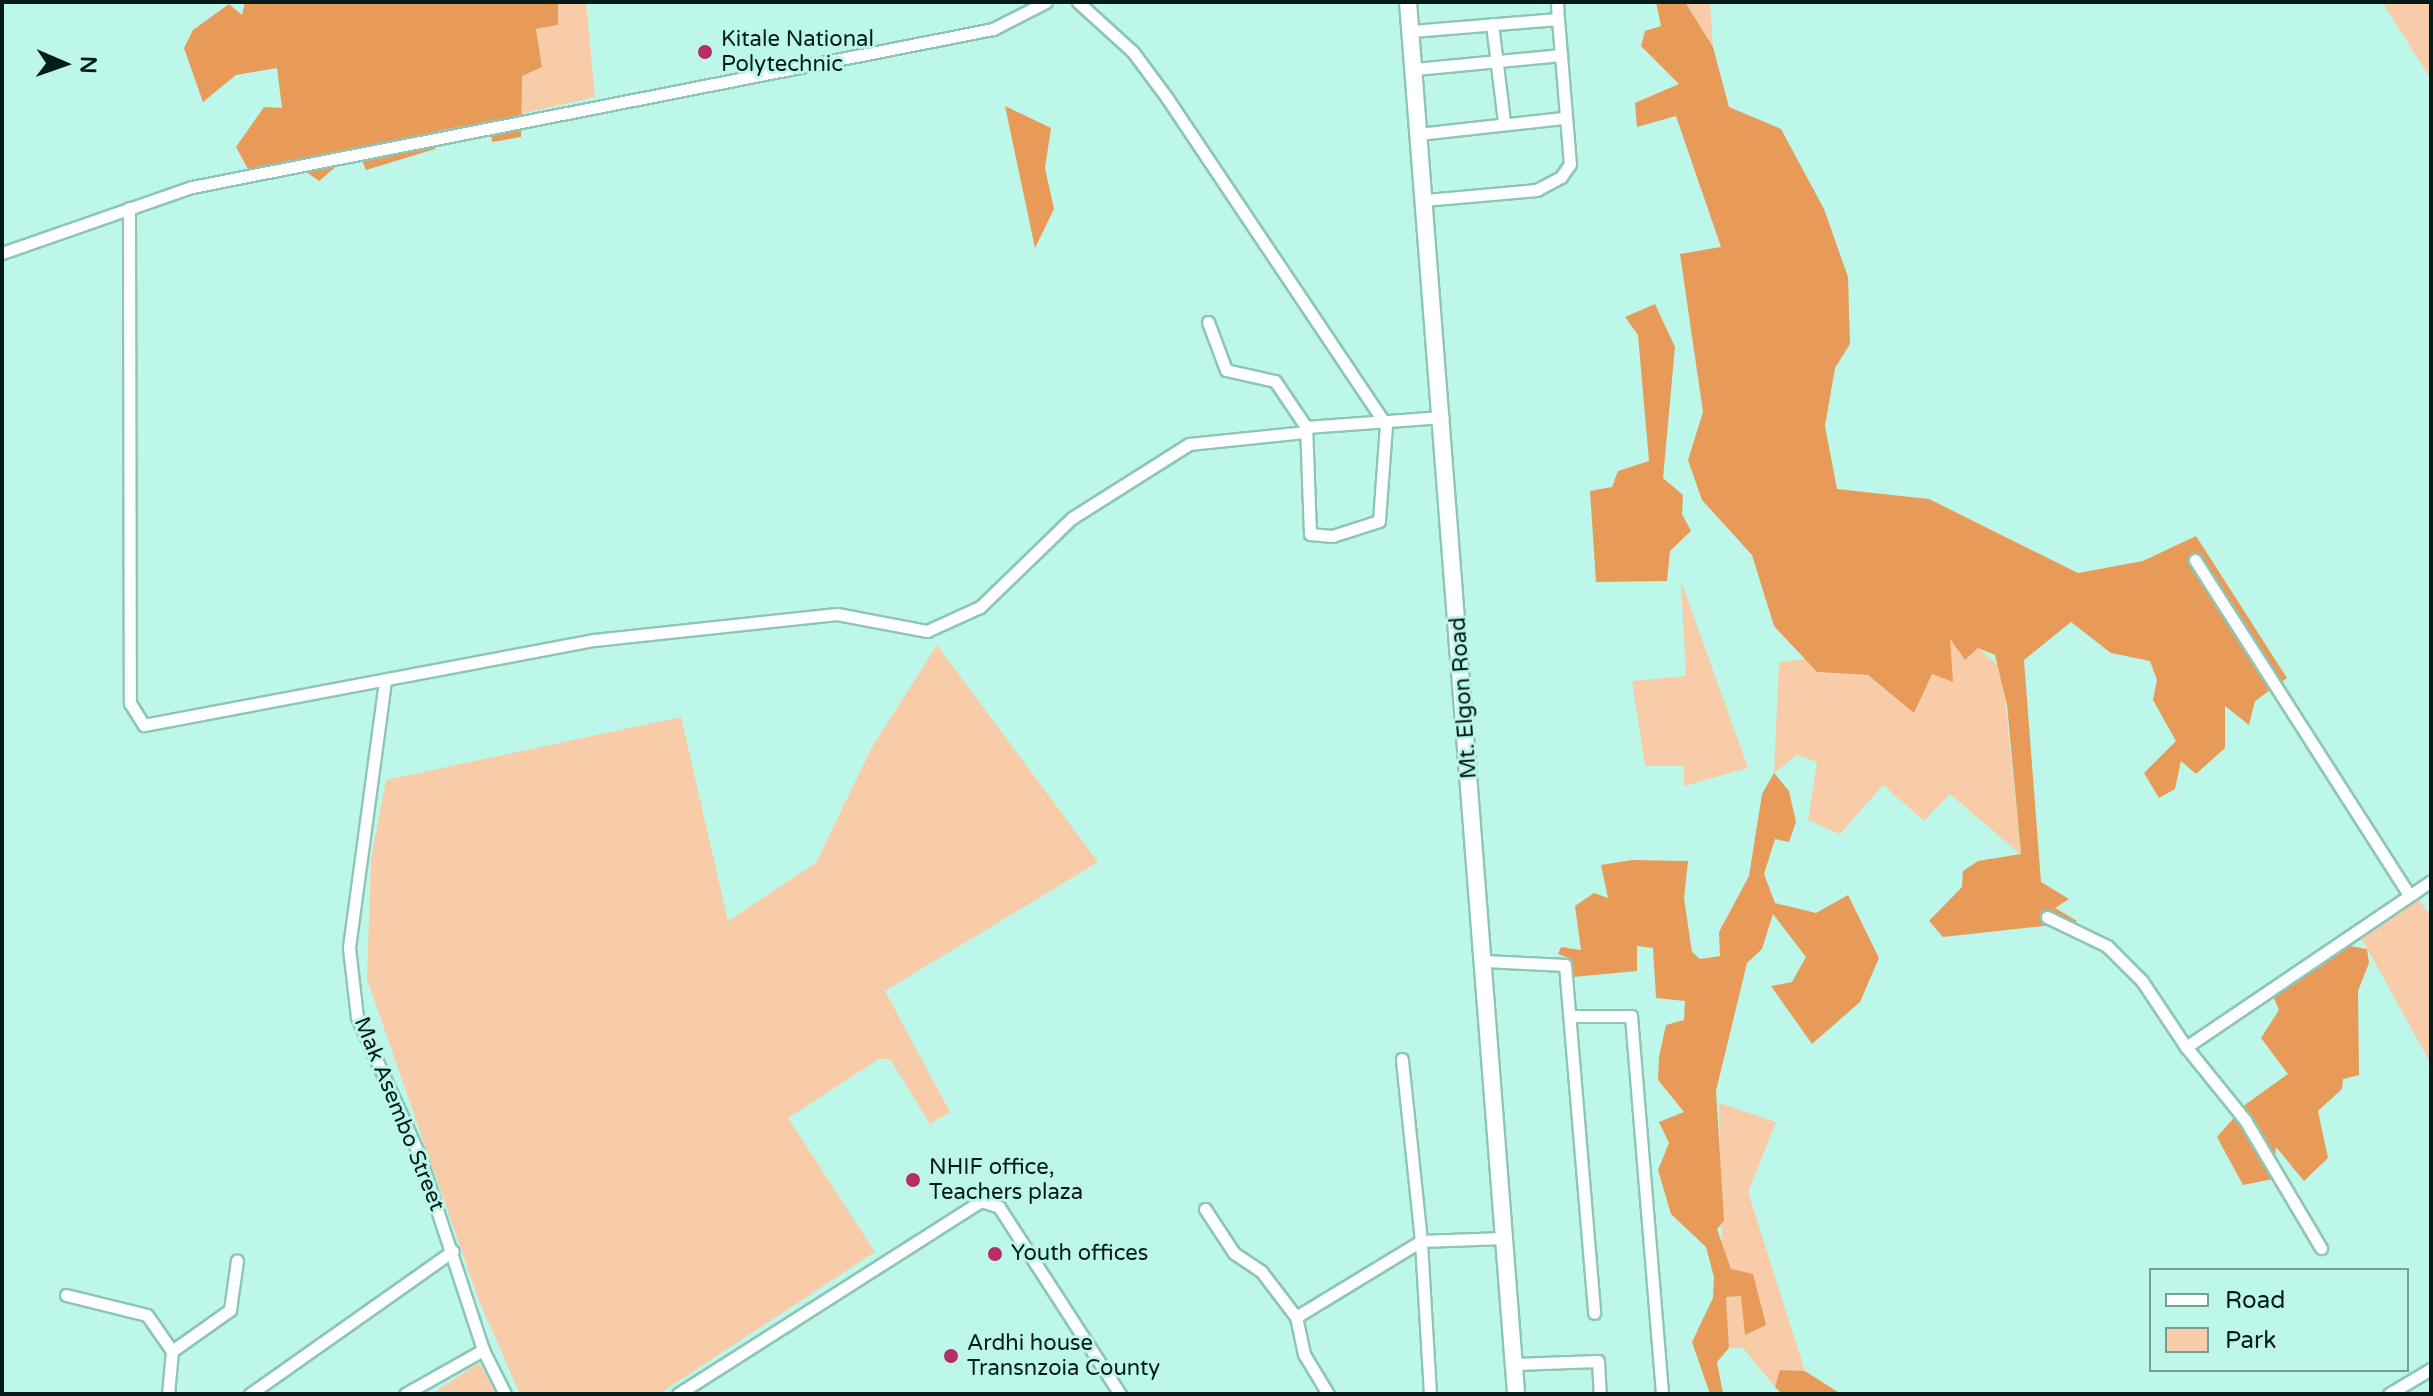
<!DOCTYPE html>
<html>
<head>
<meta charset="utf-8">
<style>
	body { margin:0 }
	#map { position:relative; width:2433px; height:1396px; overflow:hidden; background:#bcf7ea; font-family:"Varela Round",sans-serif }
	div>[style] { position:absolute }
	[style*='--x'] { left:calc(var(--x)*1px); top:calc(var(--y)*1px); width:calc(var(--w)*1px); rotate:calc(var(--a)*1deg) }
	.green>* { inset:0; background:#f9cca9 }
	.forest>* { inset:0; background:#e89b59 }
	.roads { filter:drop-shadow(2px 0 #8dc6b9) drop-shadow(-2px 0 #8dc6b9) drop-shadow(0 2px #8dc6b9) drop-shadow(0 -2px #8dc6b9) }
	.street>* { height:11px; margin:-5.5px; padding:0 5.5px; transform-origin:5.5px; border-radius:5.5px; background:#fff }
	.secondary>* { height:16px; margin:-8px; padding:0 8px; transform-origin:8px; border-radius:8px; background:#fff }
	.dots>* { width:22px; height:22px; translate:-50% -50%; box-sizing:border-box; border:4px solid #bcf7ea; border-radius:50% }
	span { translate:-50% -50%; white-space:nowrap; text-align:center; line-height:1.15; -webkit-text-stroke:6px #bcf7ea; paint-order:stroke }
	.poi-label { font-size:22px; color:#041b17 }
	.left { translate:0 -50%; text-align:left }
	.street-label { font-size:22px; color:#041b17 }
	.frame { position:absolute; inset:0; border:4px solid #041b17; pointer-events:none }
	.legend { position:absolute; left:2149px; top:1268px; width:260px; height:104px; box-sizing:border-box; background:#bcf7ea; border:2px solid #729f96; margin:0; padding:10px 14px; list-style:none; font-size:24px; color:#041b17 }
	.legend li { display:flex; align-items:center; gap:16px; height:40px }
	.legend b { width:40px; border:2px solid #729f96 }
	.north { position:absolute; left:24px; top:24px; width:80px; height:80px; -webkit-text-stroke:6px #bcf7ea; paint-order:stroke; rotate:92deg; font-size:22px; font-weight:700; line-height:32px; text-align:center; color:#041b17 }
	.north::after { content:''; display:block; margin:auto; width:28px; height:36px; background:#041b17; clip-path:polygon(50% 0,100% 100%,50% 72%,0 100%) }
</style>
</head>
<body>
<div id="map">
	<div class="green">
		<div style="clip-path:polygon(558px 2px,586px 2px,595px 97px,520px 114px,522px 76px,542px 67px,536px 29px,558px 25px)"></div>
		<div style="clip-path:polygon(1685px 2px,1710px 2px,1713px 47px)"></div>
		<div style="clip-path:polygon(2382px 2px,2431px 2px,2431px 79px)"></div>
		<div style="clip-path:polygon(1681px 581px,1748px 768px,1684px 786px,1684px 766px,1645px 766px,1632px 681px,1686px 676px)"></div>
		<div style="clip-path:polygon(1949px 637px,1965px 660px,1978px 648px,2002px 669px,2021px 855px,1950px 794px,1924px 821px,1883px 785px,1840px 834px,1808px 820px,1817px 762px,1797px 755px,1774px 773px,1779px 662px,1805px 659px,1817px 672px,1868px 675px,1914px 712px,1932px 673px,1952px 682px)"></div>
		<div style="clip-path:polygon(937px 645px,1098px 862px,885px 991px,950px 1112px,930px 1124px,890px 1059px,879px 1059px,788px 1118px,875px 1252px,659px 1394px,520px 1394px,479px 1301px,367px 979px,371px 859px,386px 780px,681px 717px,728px 921px,816px 863px,871px 749px)"></div>
		<div style="clip-path:polygon(2418px 898px,2431px 917px,2431px 1064px,2359px 934px)"></div>
		<div style="clip-path:polygon(1719px 1103px,1776px 1122px,1748px 1192px,1805px 1371px,1781px 1370px,1775px 1387px,1743px 1348px,1729px 1348px,1726px 1297px,1741px 1296px,1766px 1325px,1722px 1253px)"></div>
		<div style="clip-path:polygon(479px 1363px,499px 1394px,431px 1394px)"></div>
	</div>
	<div class="forest">
		<div style="clip-path:polygon(245px 2px,558px 2px,558px 25px,536px 29px,542px 67px,522px 76px,521px 137px,492px 142px,491px 121px,437px 131px,435px 149px,366px 170px,357px 149px,319px 181px,289px 160px,255px 182px,236px 147px,264px 107px,282px 108px,277px 68px,236px 75px,203px 102px,184px 48px,193px 30px,229px 4px,242px 15px)"></div>
		<div style="clip-path:polygon(1656px 2px,1685px 2px,1713px 47px,1729px 107px,1781px 129px,1824px 209px,1848px 277px,1850px 344px,1835px 368px,1825px 426px,1837px 489px,1929px 499px,2078px 573px,2143px 561px,2196px 536px,2287px 678px,2255px 701px,2249px 725px,2225px 706px,2225px 748px,2196px 774px,2181px 761px,2175px 789px,2159px 798px,2144px 773px,2176px 741px,2153px 700px,2157px 680px,2150px 661px,2111px 653px,2071px 622px,2024px 660px,2041px 882px,2069px 899px,2055px 908px,2077px 921px,2065px 932px,2053px 925px,1943px 937px,1929px 921px,1962px 887px,1963px 871px,1978px 861px,2021px 854px,2007px 705px,1995px 655px,1978px 648px,1965px 660px,1950px 639px,1953px 682px,1932px 674px,1914px 713px,1868px 675px,1817px 672px,1774px 626px,1752px 555px,1702px 500px,1688px 460px,1703px 412px,1680px 254px,1721px 247px,1676px 116px,1637px 127px,1635px 103px,1679px 84px,1641px 46px,1645px 31px,1661px 26px)"></div>
		<div style="clip-path:polygon(1005px 106px,1051px 128px,1045px 168px,1054px 209px,1035px 248px)"></div>
		<div style="clip-path:polygon(1655px 304px,1675px 347px,1663px 478px,1683px 495px,1682px 514px,1691px 531px,1670px 551px,1667px 581px,1596px 582px,1590px 491px,1612px 487px,1618px 471px,1649px 461px,1638px 335px,1625px 317px)"></div>
		<div style="clip-path:polygon(1774px 773px,1789px 791px,1796px 822px,1789px 842px,1775px 839px,1764px 874px,1775px 903px,1816px 913px,1848px 895px,1879px 958px,1860px 1002px,1812px 1044px,1771px 986px,1792px 982px,1806px 957px,1773px 914px,1762px 949px,1747px 963px,1716px 1091px,1724px 1221px,1717px 1229px,1731px 1269px,1753px 1274px,1766px 1325px,1745px 1335px,1741px 1296px,1726px 1297px,1729px 1348px,1717px 1362px,1723px 1394px,1710px 1394px,1692px 1342px,1713px 1298px,1714px 1277px,1706px 1247px,1671px 1214px,1658px 1170px,1669px 1143px,1659px 1122px,1684px 1112px,1658px 1080px,1659px 1057px,1666px 1025px,1684px 1020px,1685px 1001px,1656px 998px,1653px 948px,1637px 946px,1637px 971px,1573px 977px,1569px 958px,1558px 954px,1561px 947px,1581px 950px,1575px 906px,1594px 893px,1608px 898px,1601px 865px,1632px 860px,1688px 861px,1684px 898px,1692px 952px,1700px 959px,1720px 956px,1719px 932px,1749px 876px,1762px 794px)"></div>
		<div style="clip-path:polygon(2350px 946px,2367px 949px,2369px 963px,2358px 991px,2359px 1075px,2343px 1079px,2342px 1089px,2318px 1111px,2328px 1158px,2304px 1181px,2276px 1147px,2273px 1179px,2243px 1185px,2217px 1137px,2246px 1104px,2288px 1074px,2261px 1038px,2279px 1010px,2273px 996px)"></div>
		<div style="clip-path:polygon(1780px 1370px,1805px 1371px,1841px 1394px,1782px 1394px,1775px 1387px)"></div>
	</div>
	<div class="roads">
		<div class="street">
			<div style="--x:1078;--y:2;--w:74;--a:42.3"></div>
			<div style="--x:1133;--y:52;--w:57;--a:53.5"></div>
			<div style="--x:1167;--y:98;--w:394;--a:56.2"></div>
			<div style="--x:1386;--y:425;--w:96;--a:94.2"></div>
			<div style="--x:1379;--y:521;--w:49;--a:162.3"></div>
			<div style="--x:1332;--y:536;--w:22;--a:-175"></div>
			<div style="--x:1310;--y:534;--w:107;--a:-92.1"></div>
			<div style="--x:1557;--y:2;--w:17;--a:87"></div>
			<div style="--x:1492;--y:24;--w:99;--a:83"></div>
			<div style="--x:1412;--y:31;--w:146;--a:-4.7"></div>
			<div style="--x:1558;--y:19;--w:145;--a:85.3"></div>
			<div style="--x:1570;--y:164;--w:16;--a:125"></div>
			<div style="--x:1561;--y:177;--w:27;--a:152"></div>
			<div style="--x:1537;--y:190;--w:111;--a:174.9"></div>
			<div style="--x:1415;--y:69;--w:147;--a:-5.5"></div>
			<div style="--x:1418;--y:134;--w:146;--a:-6.3"></div>
			<div style="--x:129;--y:208;--w:495;--a:89.9"></div>
			<div style="--x:130;--y:703;--w:26;--a:58"></div>
			<div style="--x:144;--y:725;--w:458;--a:-10.7"></div>
			<div style="--x:594;--y:640;--w:244;--a:-6.1"></div>
			<div style="--x:837;--y:614;--w:92;--a:10.7"></div>
			<div style="--x:927;--y:631;--w:58;--a:-24.4"></div>
			<div style="--x:980;--y:607;--w:128;--a:-44.1"></div>
			<div style="--x:1072;--y:518;--w:138;--a:-32.3"></div>
			<div style="--x:1189;--y:444;--w:118;--a:-5.9"></div>
			<div style="--x:2;--y:253;--w:201;--a:-19.2"></div>
			<div style="--x:192;--y:187;--w:816;--a:-11.16"></div>
			<div style="--x:993;--y:29;--w:59;--a:-27"></div>
			<div style="--x:1208;--y:322;--w:51;--a:69.4"></div>
			<div style="--x:1226;--y:370;--w:50;--a:12.7"></div>
			<div style="--x:1275;--y:381;--w:55;--a:56"></div>
			<div style="--x:1306;--y:427;--w:137;--a:-4.2"></div>
			<div style="--x:2195;--y:560;--w:398;--a:57.4"></div>
			<div style="--x:385;--y:681;--w:269;--a:97.7"></div>
			<div style="--x:349;--y:948;--w:69;--a:83.4"></div>
			<div style="--x:357;--y:1017;--w:148;--a:65.7"></div>
			<div style="--x:418;--y:1152;--w:208;--a:71.8"></div>
			<div style="--x:483;--y:1350;--w:49;--a:63.4"></div>
			<div style="--x:2047;--y:917;--w:67;--a:25.8"></div>
			<div style="--x:2107;--y:946;--w:49;--a:45"></div>
			<div style="--x:2142;--y:981;--w:79;--a:56.3"></div>
			<div style="--x:1485;--y:961;--w:80;--a:2.9"></div>
			<div style="--x:1565;--y:965;--w:349;--a:85.2"></div>
			<div style="--x:1570;--y:1016;--w:61;--a:0"></div>
			<div style="--x:1631;--y:1016;--w:379;--a:85.3"></div>
			<div style="--x:1205;--y:1209;--w:53;--a:56.6"></div>
			<div style="--x:1234;--y:1253;--w:32;--a:34"></div>
			<div style="--x:1261;--y:1271;--w:58;--a:52.7"></div>
			<div style="--x:2321;--y:1248;--w:149;--a:-120.7"></div>
			<div style="--x:2245;--y:1120;--w:94;--a:-128.9"></div>
			<div style="--x:2186;--y:1047;--w:296;--a:-34.1"></div>
			<div style="--x:66;--y:1295;--w:83;--a:13.9"></div>
			<div style="--x:147;--y:1315;--w:44;--a:55.2"></div>
			<div style="--x:1515;--y:1364;--w:83;--a:-2.1"></div>
			<div style="--x:1598;--y:1361;--w:33;--a:87"></div>
			<div style="--x:168;--y:1394;--w:43;--a:-84.7"></div>
			<div style="--x:172;--y:1351;--w:71;--a:-35.3"></div>
			<div style="--x:230;--y:1310;--w:50;--a:-82"></div>
			<div style="--x:250;--y:1394;--w:248;--a:-35.2"></div>
			<div style="--x:405;--y:1394;--w:90;--a:-29.4"></div>
			<div style="--x:678;--y:1394;--w:359;--a:-32.5"></div>
			<div style="--x:981;--y:1201;--w:19;--a:18"></div>
			<div style="--x:999;--y:1207;--w:223;--a:57.1"></div>
			<div style="--x:1328;--y:1394;--w:47;--a:-121"></div>
			<div style="--x:1304;--y:1354;--w:38;--a:-102"></div>
			<div style="--x:1296;--y:1317;--w:146;--a:-31.3"></div>
			<div style="--x:1421;--y:1241;--w:183;--a:-96"></div>
			<div style="--x:1430;--y:1394;--w:153;--a:-93.4"></div>
			<div style="--x:1421;--y:1241;--w:83;--a:-2.1"></div>
			<div style="--x:2389;--y:1394;--w:49;--a:-30.8"></div>
		</div>
		<div class="secondary">
			<div style="--x:1408;--y:2;--w:1396;--a:85.56"></div>
		</div>
	</div>
	<div class="dots">
		<div style="left:705px;top:52px;background:#b72d68"></div>
		<div style="left:913px;top:1180px;background:#b72d68"></div>
		<div style="left:995px;top:1254px;background:#b72d68"></div>
		<div style="left:951px;top:1356px;background:#b72d68"></div>
	</div>
	<div class="poi-label">
		<span class="left" style="left:721px;top:52px">Kitale National<br>Polytechnic</span>
		<span class="left" style="left:929px;top:1180px">NHIF office,<br>Teachers plaza</span>
		<span class="left" style="left:1011px;top:1254px">Youth offices</span>
		<span class="left" style="left:967px;top:1356px">Ardhi house<br>Transnzoia County</span>
	</div>
	<div class="street-label">
		<span style="left:1464px;top:698px;rotate:-94deg">Mt. Elgon Road</span>
		<span style="left:399px;top:1114px;rotate:68deg">Mak Asembo Street</span>
	</div>
	<div class="frame"></div>
	<ul class="legend">
	<li><b style="height:10px;background:#fff"></b>Road</li>
	<li><b style="height:22px;background:#f9cca9"></b>Park</li>
	</ul>
	<div class="north">N</div>
</div>
</body>
</html>
